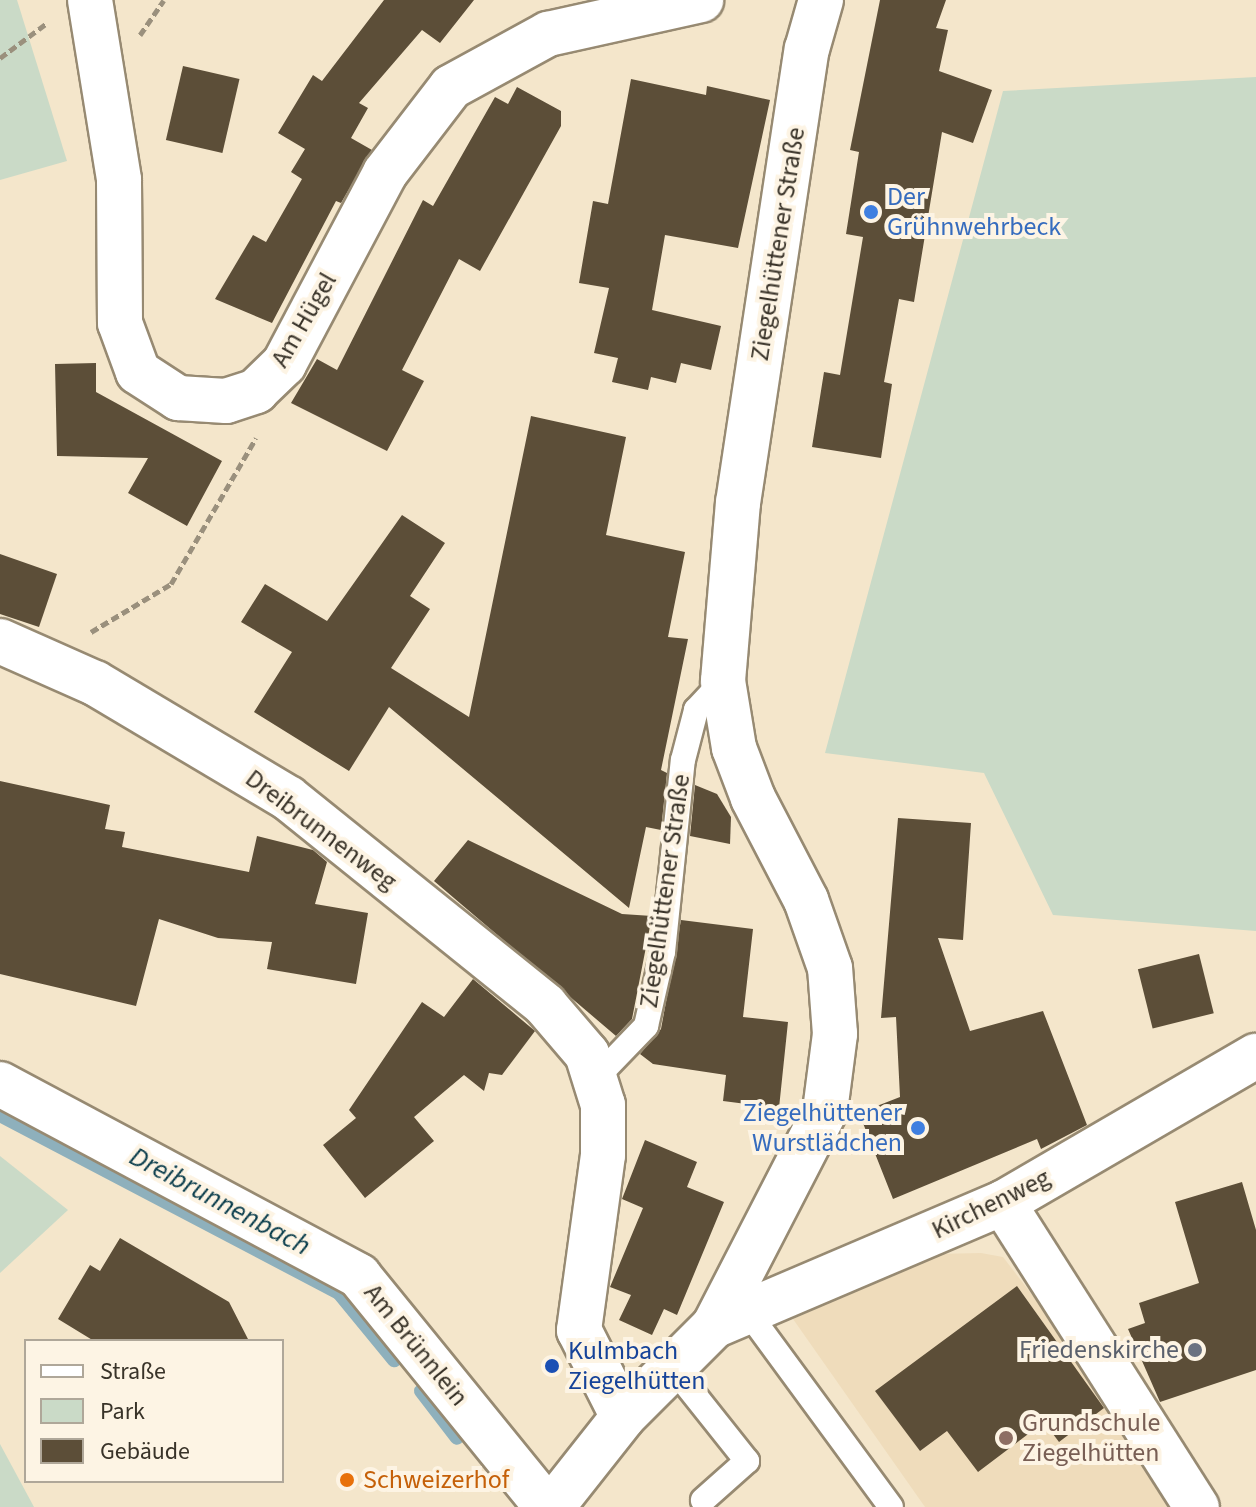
<!DOCTYPE html>
<html>
<head>
<meta charset="utf-8">
<style>
	body { margin:0 }
	#map { position:relative; width:1256px; height:1507px; overflow:hidden; background:#f4e6cb; font-family:"Source Sans 3",sans-serif }
	div>[style] { position:absolute }
	[style*='--x'] { left:calc(var(--x)*1px); top:calc(var(--y)*1px); width:calc(var(--w)*1px); rotate:calc(var(--a)*1deg) }
	.built>* { inset:0; background:#efdcbb }
	.green>* { inset:0; background:#cadac7 }
	.stream>* { height:14px; margin:-7px; padding:0 7px; transform-origin:7px; border-radius:7px; background:#8eb0bc }
	.building>* { inset:0; background:#5c4e38; transform-origin:0 0 }
	.path>* { height:5px; margin-top:-2.5px; transform-origin:0; background:repeating-linear-gradient(90deg,#9a907d 0 8px,transparent 0 12px) }
	.roads { filter:drop-shadow(2px 0 #978a72) drop-shadow(-2px 0 #978a72) drop-shadow(0 2px #978a72) drop-shadow(0 -2px #978a72) }
	.lane>* { height:24px; margin:-12px; padding:0 12px; transform-origin:12px; border-radius:12px; background:#fff }
	.street>* { height:44px; margin:-22px; padding:0 22px; transform-origin:22px; border-radius:22px; background:#fff }
	.dots>* { width:22px; height:22px; translate:-50% -50%; box-sizing:border-box; border:4px solid #fdf4e4; border-radius:50% }
	span { translate:-50% -50%; white-space:nowrap; text-align:center; line-height:1.15; -webkit-text-stroke:8px #fdf4e4; paint-order:stroke }
	.shop-label { font-size:26px; color:#366cbe }
	.left { translate:0 -50%; text-align:left }
	.right { translate:-100% -50%; text-align:right }
	.street-label { font-size:26px; color:#393329 }
	.worship-label { font-size:26px; color:#5b616d }
	.transit-label { font-size:26px; color:#164399 }
	.education-label { font-size:26px; color:#785e54 }
	.food-label { font-size:26px; color:#c56008 }
	.water-label { font-size:28px; color:#093c4b; font-style:italic }
	.legend { position:absolute; left:24px; top:1339px; width:260px; height:144px; box-sizing:border-box; background:#fdf4e4; border:2px solid #afa799; margin:0; padding:10px 14px; list-style:none; font-size:24px; color:#393329 }
	.legend li { display:flex; align-items:center; gap:16px; height:40px }
	.legend b { width:40px; border:2px solid #afa799 }
</style>
</head>
<body>
<div id="map">
	<div class="built">
		<div style="clip-path:polygon(981px 1253px,1003px 1257px,1090px 1370px,1179px 1507px,925px 1507px,793px 1319px,937px 1254px)"></div>
	</div>
	<div class="green">
		<div style="clip-path:polygon(0 0,17px 0,67px 161px,0 180px)"></div>
		<div style="clip-path:polygon(1256px 77px,1256px 931px,1053px 915px,984px 773px,825px 753px,1003px 91px)"></div>
		<div style="clip-path:polygon(0 1156px,68px 1210px,0 1273px)"></div>
		<div style="clip-path:polygon(0 1444px,34px 1507px,0 1507px)"></div>
	</div>
	<div class="stream">
		<div style="--x:0;--y:1115;--w:383;--a:27.7"></div>
		<div style="--x:339;--y:1293;--w:87;--a:50.6"></div>
		<div style="--x:421;--y:1391;--w:59;--a:52.5"></div>
	</div>
	<div class="building">
		<div style="clip-path:polygon(384px 0,474px 0,440px 43px,422px 30px,359px 103px,368px 108px,351px 138px,372px 150px,341px 203px,336px 201px,272px 323px,215px 299px,253px 235px,266px 242px,302px 179px,291px 172px,305px 149px,278px 133px,313px 75px,322px 81px)"></div>
		<div style="clip-path:polygon(880px 0,946px 0,936px 28px,948px 30px,939px 71px,992px 90px,973px 143px,942px 132px,914px 302px,899px 299px,884px 382px,892px 384px,881px 458px,812px 447px,824px 372px,840px 375px,863px 237px,846px 234px,859px 152px,850px 150px)"></div>
		<div style="left:183px;top:66px;width:58px;height:76px;rotate:13deg"></div>
		<div style="clip-path:polygon(631px 79px,706px 95px,707px 86px,770px 100px,738px 248px,665px 235px,652px 310px,721px 326px,711px 370px,681px 363px,676px 383px,651px 377px,648px 390px,612px 382px,618px 358px,594px 353px,609px 288px,579px 283px,593px 201px,608px 204px)"></div>
		<div style="clip-path:polygon(517px 87px,561px 111px,561px 126px,480px 271px,459px 259px,402px 370px,424px 381px,387px 451px,291px 403px,317px 359px,337px 370px,423px 200px,433px 206px,495px 97px,508px 104px)"></div>
		<div style="clip-path:polygon(96px 363px,96px 392px,222px 461px,187px 526px,128px 493px,148px 458px,57px 456px,55px 364px)"></div>
		<div style="clip-path:polygon(531px 416px,626px 437px,606px 535px,685px 552px,668px 637px,688px 639px,661px 770px,667px 773px,661px 830px,646px 827px,629px 908px,389px 707px,349px 771px,254px 712px,292px 652px,241px 622px,265px 584px,327px 621px,402px 515px,445px 543px,410px 596px,430px 609px,391px 668px,469px 717px)"></div>
		<div style="clip-path:polygon(0 554px,57px 574px,39px 627px,0 614px)"></div>
		<div style="clip-path:polygon(0 781px,110px 805px,105px 829px,125px 832px,122px 847px,249px 872px,257px 836px,313px 850px,327px 862px,315px 904px,368px 913px,356px 984px,267px 969px,272px 942px,218px 938px,159px 919px,136px 1006px,0 974px)"></div>
		<div style="clip-path:polygon(695px 785px,717px 794px,731px 817px,730px 844px,690px 836px)"></div>
		<div style="clip-path:polygon(898px 818px,971px 823px,963px 940px,938px 938px,970px 1031px,1043px 1011px,1087px 1125px,1041px 1149px,1037px 1139px,893px 1199px,859px 1113px,900px 1097px,896px 1017px,881px 1018px)"></div>
		<div style="clip-path:polygon(468px 840px,622px 914px,652px 916px,632px 1019px,616px 1036px,434px 881px)"></div>
		<div style="clip-path:polygon(681px 920px,753px 929px,743px 1017px,788px 1022px,779px 1108px,723px 1101px,726px 1075px,653px 1064px,640px 1054px,661px 1029px)"></div>
		<div style="left:1199px;top:954px;width:61px;height:63px;rotate:76deg"></div>
		<div style="clip-path:polygon(473px 979px,535px 1031px,502px 1075px,489px 1073px,484px 1091px,464px 1075px,414px 1117px,434px 1141px,365px 1198px,323px 1145px,356px 1118px,349px 1110px,422px 1002px,444px 1017px)"></div>
		<div style="clip-path:polygon(645px 1140px,697px 1162px,687px 1187px,724px 1202px,677px 1315px,664px 1309px,652px 1335px,619px 1320px,631px 1295px,610px 1287px,643px 1208px,622px 1199px)"></div>
		<div style="clip-path:polygon(1242px 1182px,1256px 1230px,1256px 1370px,1160px 1402px,1128px 1329px,1145px 1323px,1139px 1303px,1199px 1283px,1175px 1202px)"></div>
		<div style="clip-path:polygon(120px 1238px,229px 1302px,249px 1341px,94px 1341px,58px 1319px,90px 1265px,100px 1271px)"></div>
		<div style="clip-path:polygon(1017px 1286px,1104px 1408px,1059px 1442px,1044px 1422px,978px 1472px,947px 1431px,920px 1451px,875px 1391px)"></div>
	</div>
	<div class="path">
		<div style="--x:140;--y:35;--w:42;--a:-55.6"></div>
		<div style="--x:0;--y:58;--w:59;--a:-36.7"></div>
		<div style="--x:91;--y:632;--w:93;--a:-31"></div>
		<div style="--x:171;--y:584;--w:169;--a:-59.8"></div>
	</div>
	<div class="roads">
		<div class="lane">
			<div style="--x:597;--y:1077;--w:71;--a:-46.1"></div>
			<div style="--x:646;--y:1026;--w:76;--a:-77.1"></div>
			<div style="--x:663;--y:952;--w:193;--a:-84.1"></div>
			<div style="--x:683;--y:760;--w:52;--a:-75.4"></div>
			<div style="--x:696;--y:710;--w:40;--a:-47"></div>
			<div style="--x:747;--y:1311;--w:243;--a:53.7"></div>
			<div style="--x:673;--y:1368;--w:119;--a:51.5"></div>
			<div style="--x:747;--y:1461;--w:59;--a:138.4"></div>
		</div>
		<div class="street">
			<div style="--x:90;--y:0;--w:182;--a:80.8"></div>
			<div style="--x:119;--y:180;--w:143;--a:89.6"></div>
			<div style="--x:120;--y:323;--w:52;--a:69.8"></div>
			<div style="--x:138;--y:372;--w:48;--a:33"></div>
			<div style="--x:178;--y:398;--w:48;--a:3.6"></div>
			<div style="--x:226;--y:401;--w:32;--a:-18"></div>
			<div style="--x:256;--y:391;--w:39;--a:-44"></div>
			<div style="--x:284;--y:364;--w:216;--a:-62.1"></div>
			<div style="--x:385;--y:173;--w:108;--a:-52.5"></div>
			<div style="--x:451;--y:87;--w:111;--a:-28.7"></div>
			<div style="--x:548;--y:34;--w:157;--a:-12.5"></div>
			<div style="--x:0;--y:641;--w:104;--a:23.9"></div>
			<div style="--x:95;--y:683;--w:225;--a:30.8"></div>
			<div style="--x:288;--y:798;--w:330;--a:38.8"></div>
			<div style="--x:545;--y:1005;--w:65;--a:49.4"></div>
			<div style="--x:587;--y:1054;--w:53;--a:72.6"></div>
			<div style="--x:603;--y:1105;--w:50;--a:90"></div>
			<div style="--x:603;--y:1155;--w:177;--a:97.8"></div>
			<div style="--x:579;--y:1330;--w:97;--a:63.2"></div>
			<div style="--x:0;--y:1084;--w:407;--a:28.1"></div>
			<div style="--x:359;--y:1276;--w:298;--a:50.9"></div>
			<div style="--x:1003;--y:1203;--w:361;--a:57.5"></div>
			<div style="--x:714;--y:1326;--w:314;--a:-23.1"></div>
			<div style="--x:1003;--y:1203;--w:293;--a:-30.2"></div>
			<div style="--x:552;--y:1507;--w:115;--a:-51.7"></div>
			<div style="--x:623;--y:1417;--w:129;--a:-45"></div>
			<div style="--x:714;--y:1326;--w:242;--a:-62.7"></div>
			<div style="--x:825;--y:1111;--w:78;--a:-82.6"></div>
			<div style="--x:835;--y:1034;--w:66;--a:-94.3"></div>
			<div style="--x:830;--y:968;--w:72;--a:-109.4"></div>
			<div style="--x:806;--y:900;--w:115;--a:-117.5"></div>
			<div style="--x:753;--y:798;--w:53;--a:-110.8"></div>
			<div style="--x:734;--y:748;--w:68;--a:-99.3"></div>
			<div style="--x:723;--y:681;--w:179;--a:-85.2"></div>
			<div style="--x:738;--y:503;--w:459;--a:-81.4"></div>
			<div style="--x:807;--y:49;--w:51;--a:-74.1"></div>
		</div>
	</div>
	<div class="dots">
		<div style="left:871px;top:212px;background:#3f7fe0"></div>
		<div style="left:918px;top:1128px;background:#3f7fe0"></div>
		<div style="left:1195px;top:1350px;background:#6b7280"></div>
		<div style="left:552px;top:1366px;background:#1a4fb4"></div>
		<div style="left:1006px;top:1438px;background:#8d6e63"></div>
		<div style="left:347px;top:1480px;background:#e8710a"></div>
	</div>
	<div class="shop-label">
		<span class="left" style="left:887px;top:212px">Der<br>Grühnwehrbeck</span>
		<span class="right" style="left:902px;top:1128px">Ziegelhüttener<br>Wurstlädchen</span>
	</div>
	<div class="street-label">
		<span style="left:778px;top:244px;rotate:-81deg">Ziegelhüttener Straße</span>
		<span style="left:304px;top:320px;rotate:-60deg">Am Hügel</span>
		<span style="left:321px;top:830px;rotate:37deg">Dreibrunnenweg</span>
		<span style="left:665px;top:891px;rotate:-82deg">Ziegelhüttener Straße</span>
		<span style="left:991px;top:1204px;rotate:-26deg">Kirchenweg</span>
		<span style="left:416px;top:1345px;rotate:51deg">Am Brünnlein</span>
	</div>
	<div class="worship-label">
		<span class="right" style="left:1179px;top:1350px">Friedenskirche</span>
	</div>
	<div class="transit-label">
		<span class="left" style="left:568px;top:1366px">Kulmbach<br>Ziegelhütten</span>
	</div>
	<div class="education-label">
		<span class="left" style="left:1022px;top:1438px">Grundschule<br>Ziegelhütten</span>
	</div>
	<div class="food-label">
		<span class="left" style="left:363px;top:1480px">Schweizerhof</span>
	</div>
	<div class="water-label">
		<span style="left:220px;top:1201px;rotate:28deg">Dreibrunnenbach</span>
	</div>
	<ul class="legend">
	<li><b style="height:10px;background:#fff"></b>Straße</li>
	<li><b style="height:22px;background:#cadac7"></b>Park</li>
	<li><b style="height:22px;background:#5c4e38"></b>Gebäude</li>
	</ul>
</div>
</body>
</html>
